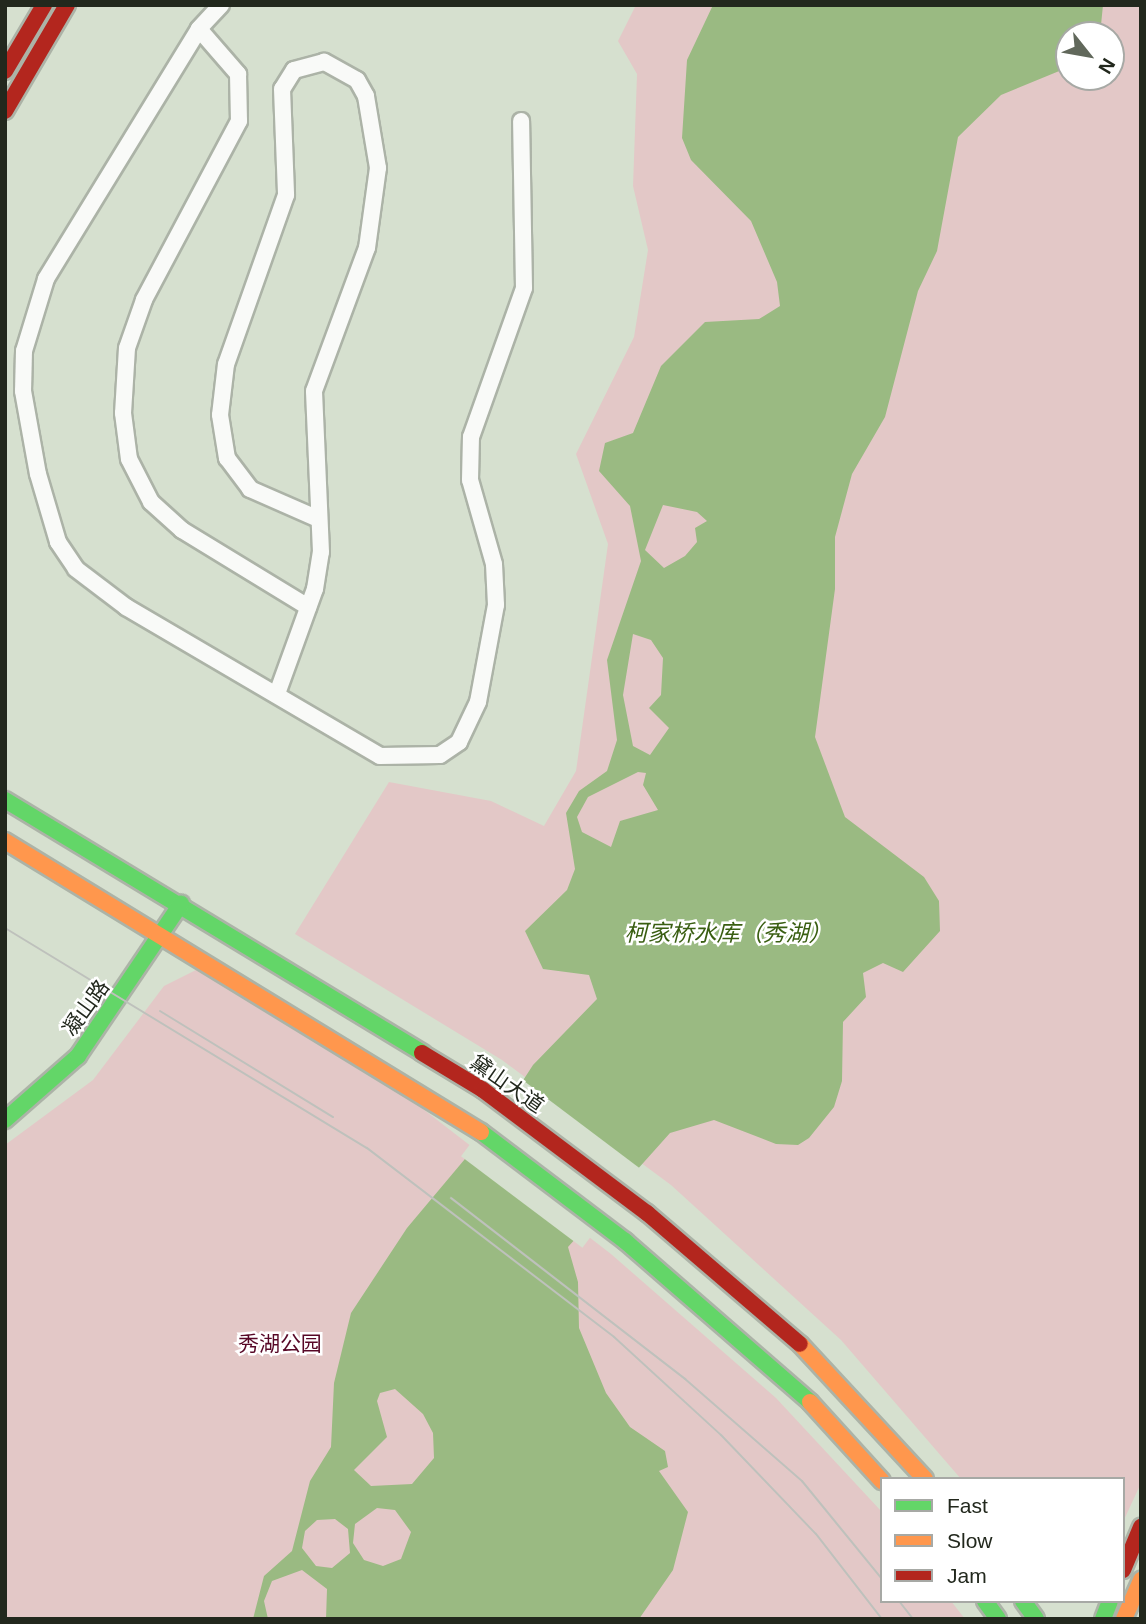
<!DOCTYPE html>
<html>
<head>
<meta charset="utf-8">
<style>
	body { margin:0 }
	#map { position:relative; width:1146px; height:1624px; overflow:hidden; background:#d6e0cf; font-family:Helvetica,"Noto Sans SC",sans-serif }
	div>[style] { position:absolute }
	[style*='--x'] { left:calc(var(--x)*1px); top:calc(var(--y)*1px); width:calc(var(--w)*1px); rotate:calc(var(--a)*1deg) }
	.green>* { inset:0; background:#e3c8c7 }
	.water>* { inset:0; background:#9aba82 }
	.pier>* { inset:0; background:#d6e0cf; transform-origin:0 0 }
	.roads { filter:drop-shadow(2px 0 #acb3a7) drop-shadow(-2px 0 #acb3a7) drop-shadow(0 2px #acb3a7) drop-shadow(0 -2px #acb3a7) }
	.street>* { height:16px; margin:-8px; padding:0 8px; transform-origin:8px; border-radius:8px; background:#f9faf8 }
	.fast>* { height:16px; margin:-8px; padding:0 8px; transform-origin:8px; border-radius:8px; background:#63d668 }
	.slow>* { height:16px; margin:-8px; padding:0 8px; transform-origin:8px; border-radius:8px; background:#ff974d }
	.jam>* { height:16px; margin:-8px; padding:0 8px; transform-origin:8px; border-radius:8px; background:#b3261e }
	.tram>* { height:2px; margin:-1px; padding:0 1px; transform-origin:1px; border-radius:1px; background:#bec1bc }
	span { translate:-50% -50%; white-space:nowrap; text-align:center; line-height:1.15; -webkit-text-stroke:5px #fff; paint-order:stroke }
	.street-label { font-size:21px; color:#22281d }
	.park-label { font-size:21px; color:#570726 }
	.water-label { font-size:23px; color:#395e11; font-style:italic }
	.frame { position:absolute; inset:0; border:7px solid #22281d; pointer-events:none }
	.legend { position:absolute; left:880px; top:1477px; width:245px; height:126px; box-sizing:border-box; background:#fff; border:2px solid #a7a9a5; margin:0; padding:9px 12px; list-style:none; font-size:21px; color:#22281d }
	.legend li { display:flex; align-items:center; gap:14px; height:35px }
	.legend b { width:35px; border:2px solid #a7a9a5 }
	.north { position:absolute; left:1055px; top:21px; width:70px; height:70px; box-sizing:border-box; background:#fff; border:2px solid #a7a9a5; border-radius:50%; rotate:121deg; font-size:19px; font-weight:700; line-height:28px; text-align:center; color:#22281d }
	.north::after { content:''; display:block; margin:auto; width:24px; height:32px; background:#61685b; clip-path:polygon(50% 0,100% 100%,50% 72%,0 100%) }
</style>
</head>
<body>
<div id="map">
	<div class="green">
		<div style="clip-path:polygon(evenodd,636px 5px,1141px 5px,1141px 1483px,1123px 1522px,1123px 1479px,961px 1479px,841px 1340px,671px 1185px,502px 1060px,295px 934px,389px 782px,491px 801px,544px 826px,576px 771px,608px 544px,576px 454px,634px 337px,648px 250px,633px 186px,637px 74px,618px 41px,636px 5px,1069px 35px,1111px 35px,1111px 77px,1069px 77px,1069px 35px)"></div>
		<div style="clip-path:polygon(196px 970px,397px 1089px,611px 1254px,776px 1398px,882px 1512px,882px 1601px,951px 1601px,965px 1619px,5px 1619px,5px 1145px,93px 1080px,164px 986px)"></div>
	</div>
	<div class="water">
		<div style="clip-path:polygon(evenodd,713px 5px,1103px 5px,1100px 35px,1069px 35px,1069px 67px,1001px 95px,958px 137px,937px 251px,918px 291px,885px 417px,852px 474px,835px 537px,835px 589px,815px 737px,845px 817px,924px 877px,939px 901px,940px 931px,903px 972px,883px 963px,863px 973px,866px 997px,843px 1022px,842px 1081px,834px 1107px,809px 1138px,798px 1145px,776px 1144px,714px 1120px,670px 1133px,568px 1247px,578px 1282px,579px 1328px,606px 1393px,630px 1427px,665px 1451px,668px 1467px,659px 1471px,688px 1512px,673px 1570px,639px 1619px,326px 1619px,327px 1589px,302px 1570px,272px 1581px,264px 1601px,268px 1619px,253px 1619px,264px 1576px,292px 1551px,310px 1481px,331px 1447px,334px 1383px,351px 1313px,407px 1228px,496px 1122px,533px 1065px,597px 999px,589px 975px,543px 969px,525px 931px,567px 890px,575px 869px,566px 813px,579px 791px,607px 771px,617px 740px,607px 660px,641px 561px,630px 506px,599px 471px,605px 443px,633px 433px,661px 366px,705px 322px,759px 319px,780px 306px,777px 282px,751px 221px,691px 160px,682px 138px,687px 60px,713px 5px,663px 505px,697px 512px,707px 521px,695px 528px,697px 542px,685px 556px,664px 568px,645px 550px,663px 505px,713px 5px,633px 634px,651px 640px,663px 658px,661px 695px,649px 708px,669px 728px,650px 755px,633px 746px,623px 695px,633px 634px,713px 5px,638px 772px,646px 773px,643px 785px,658px 810px,620px 821px,611px 847px,582px 832px,577px 817px,588px 797px,638px 772px,713px 5px,395px 1389px,423px 1414px,433px 1433px,434px 1458px,412px 1484px,371px 1486px,354px 1470px,387px 1437px,377px 1401px,380px 1393px,395px 1389px,713px 5px,377px 1508px,395px 1510px,411px 1532px,401px 1559px,383px 1566px,364px 1560px,353px 1543px,355px 1524px,377px 1508px,713px 5px,335px 1519px,348px 1529px,350px 1553px,332px 1568px,316px 1566px,302px 1548px,305px 1531px,317px 1520px,335px 1519px)"></div>
	</div>
	<div class="pier">
		<div style="left:520px;top:1078px;width:152px;height:98px;rotate:37deg"></div>
	</div>
	<div class="roads">
		<div class="street">
			<div style="--x:221;--y:5;--w:33;--a:133"></div>
			<div style="--x:199;--y:29;--w:293;--a:121.5"></div>
			<div style="--x:46;--y:279;--w:75;--a:107"></div>
			<div style="--x:24;--y:351;--w:40;--a:91.4"></div>
			<div style="--x:23;--y:391;--w:84;--a:79.8"></div>
			<div style="--x:38;--y:474;--w:71;--a:73.6"></div>
			<div style="--x:58;--y:542;--w:32;--a:56"></div>
			<div style="--x:76;--y:569;--w:63;--a:37.2"></div>
			<div style="--x:126;--y:607;--w:294;--a:30.4"></div>
			<div style="--x:380;--y:756;--w:60;--a:-1"></div>
			<div style="--x:440;--y:755;--w:23;--a:-34"></div>
			<div style="--x:459;--y:742;--w:44;--a:-64.6"></div>
			<div style="--x:478;--y:702;--w:99;--a:-79.5"></div>
			<div style="--x:496;--y:605;--w:41;--a:-92.8"></div>
			<div style="--x:494;--y:564;--w:87;--a:-105.9"></div>
			<div style="--x:470;--y:480;--w:43;--a:-88.7"></div>
			<div style="--x:471;--y:437;--w:158;--a:-70.4"></div>
			<div style="--x:524;--y:288;--w:167;--a:-91"></div>
			<div style="--x:199;--y:29;--w:60;--a:49.1"></div>
			<div style="--x:238;--y:74;--w:47;--a:88.8"></div>
			<div style="--x:239;--y:121;--w:203;--a:118"></div>
			<div style="--x:144;--y:300;--w:51;--a:109.5"></div>
			<div style="--x:127;--y:348;--w:65;--a:93.5"></div>
			<div style="--x:123;--y:413;--w:46;--a:82.6"></div>
			<div style="--x:129;--y:459;--w:48;--a:62.9"></div>
			<div style="--x:151;--y:502;--w:42;--a:42.1"></div>
			<div style="--x:182;--y:530;--w:148;--a:31.4"></div>
			<div style="--x:278;--y:691;--w:109;--a:-70.1"></div>
			<div style="--x:315;--y:589;--w:37;--a:-81"></div>
			<div style="--x:321;--y:552;--w:161;--a:-92.5"></div>
			<div style="--x:314;--y:391;--w:153;--a:-69.7"></div>
			<div style="--x:367;--y:248;--w:81;--a:-82.2"></div>
			<div style="--x:378;--y:168;--w:73;--a:-99.5"></div>
			<div style="--x:366;--y:96;--w:18;--a:-119"></div>
			<div style="--x:357;--y:80;--w:38;--a:-151"></div>
			<div style="--x:324;--y:62;--w:31;--a:165"></div>
			<div style="--x:294;--y:70;--w:22;--a:122"></div>
			<div style="--x:282;--y:89;--w:106;--a:87.8"></div>
			<div style="--x:286;--y:195;--w:179;--a:109.5"></div>
			<div style="--x:226;--y:364;--w:51;--a:96.7"></div>
			<div style="--x:220;--y:415;--w:44;--a:80.8"></div>
			<div style="--x:227;--y:458;--w:39;--a:53"></div>
			<div style="--x:250;--y:489;--w:72;--a:23.7"></div>
		</div>
		<div class="fast">
			<div style="--x:5;--y:800;--w:488;--a:31.2"></div>
			<div style="--x:5;--y:1120;--w:97;--a:-41.2"></div>
			<div style="--x:78;--y:1056;--w:184;--a:-55.9"></div>
			<div style="--x:481;--y:1132;--w:181;--a:37.1"></div>
			<div style="--x:625;--y:1241;--w:245;--a:41"></div>
			<div style="--x:985;--y:1601;--w:22;--a:54"></div>
			<div style="--x:1023;--y:1601;--w:22;--a:54"></div>
			<div style="--x:1103;--y:1619;--w:19;--a:-69"></div>
		</div>
		<div class="slow">
			<div style="--x:5;--y:841;--w:558;--a:31.44"></div>
			<div style="--x:800;--y:1344;--w:184;--a:47.2"></div>
			<div style="--x:810;--y:1402;--w:107;--a:47.7"></div>
			<div style="--x:1124;--y:1619;--w:43;--a:-66.4"></div>
		</div>
		<div class="jam">
			<div style="--x:5;--y:71;--w:77;--a:-59.4"></div>
			<div style="--x:5;--y:111;--w:123;--a:-59.7"></div>
			<div style="--x:422;--y:1053;--w:71;--a:31.2"></div>
			<div style="--x:483;--y:1090;--w:205;--a:36.9"></div>
			<div style="--x:647;--y:1213;--w:201;--a:40.6"></div>
			<div style="--x:1123;--y:1570;--w:47;--a:-67.3"></div>
		</div>
	</div>
	<div class="tram">
		<div style="--x:5;--y:928;--w:424;--a:31.3"></div>
		<div style="--x:367;--y:1148;--w:311;--a:37.4"></div>
		<div style="--x:614;--y:1337;--w:145;--a:42.5"></div>
		<div style="--x:721;--y:1435;--w:137;--a:46.2"></div>
		<div style="--x:816;--y:1534;--w:108;--a:52.2"></div>
		<div style="--x:160;--y:1011;--w:203;--a:31.5"></div>
		<div style="--x:451;--y:1198;--w:296;--a:37.7"></div>
		<div style="--x:685;--y:1379;--w:155;--a:41.1"></div>
		<div style="--x:802;--y:1481;--w:127;--a:50.8"></div>
		<div style="--x:899;--y:1601;--w:23;--a:52"></div>
	</div>
	<div class="street-label">
		<span style="left:86px;top:1008px;rotate:-54deg">凝山路</span>
		<span style="left:507px;top:1084px;rotate:35deg">黛山大道</span>
	</div>
	<div class="park-label">
		<span style="left:280px;top:1344px">秀湖公园</span>
	</div>
	<div class="water-label">
		<span style="left:728px;top:933px">柯家桥水库（秀湖）</span>
	</div>
	<div class="frame"></div>
	<ul class="legend">
	<li><b style="height:9px;background:#63d668"></b>Fast</li>
	<li><b style="height:9px;background:#ff974d"></b>Slow</li>
	<li><b style="height:9px;background:#b3261e"></b>Jam</li>
	</ul>
	<div class="north">N</div>
</div>
</body>
</html>
